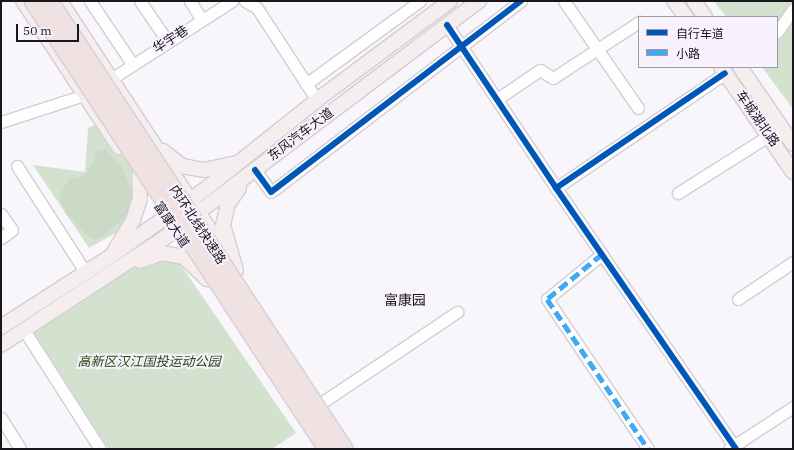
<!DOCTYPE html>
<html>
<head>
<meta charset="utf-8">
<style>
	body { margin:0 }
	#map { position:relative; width:794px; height:450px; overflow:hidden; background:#f8f5fb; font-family:"IBM Plex Serif","Noto Sans SC",serif }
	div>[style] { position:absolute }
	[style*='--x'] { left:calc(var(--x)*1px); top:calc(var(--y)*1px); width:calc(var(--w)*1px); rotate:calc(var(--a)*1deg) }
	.green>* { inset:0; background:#d3e2ce }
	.forest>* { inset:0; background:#cbdac6 }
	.roads { filter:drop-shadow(1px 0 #d2ced5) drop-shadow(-1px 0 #d2ced5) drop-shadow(0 1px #d2ced5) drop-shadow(0 -1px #d2ced5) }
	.minor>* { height:11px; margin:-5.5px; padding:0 5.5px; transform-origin:5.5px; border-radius:5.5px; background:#fefefe }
	.major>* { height:14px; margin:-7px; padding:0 7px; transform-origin:7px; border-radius:7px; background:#f5edee }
	.bridges { filter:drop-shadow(1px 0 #d3d1d5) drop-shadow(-1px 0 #d3d1d5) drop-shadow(0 1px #d3d1d5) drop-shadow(0 -1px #d3d1d5) }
	.highway-bridge>* { height:17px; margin:-8.5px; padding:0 8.5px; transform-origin:8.5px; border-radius:8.5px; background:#f0e2e2 }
	.quiet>* { height:5px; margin-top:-2.5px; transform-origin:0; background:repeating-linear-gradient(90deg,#3fa9f5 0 10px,transparent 0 15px) }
	.cycleway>* { height:6px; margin:-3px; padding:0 3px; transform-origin:3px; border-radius:3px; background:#0057b8 }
	span { translate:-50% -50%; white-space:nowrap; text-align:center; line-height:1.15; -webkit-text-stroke:4px #f8f2fe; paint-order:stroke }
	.street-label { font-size:13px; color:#1a161d }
	.park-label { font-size:13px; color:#24480f; font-style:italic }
	.neighbourhood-label { font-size:14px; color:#1a161d }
	.frame { position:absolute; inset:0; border:2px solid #1a161d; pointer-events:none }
	.legend { position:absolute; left:638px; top:16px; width:140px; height:52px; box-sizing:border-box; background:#f8f2fe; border:1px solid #9f9aa4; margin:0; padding:5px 7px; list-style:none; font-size:12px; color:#1a161d }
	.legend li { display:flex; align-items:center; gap:8px; height:20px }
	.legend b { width:20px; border:1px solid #9f9aa4 }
	.scale { position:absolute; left:16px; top:24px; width:63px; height:18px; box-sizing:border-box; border:2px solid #1a161d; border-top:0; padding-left:5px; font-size:12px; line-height:14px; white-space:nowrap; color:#1a161d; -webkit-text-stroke:3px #f8f2fe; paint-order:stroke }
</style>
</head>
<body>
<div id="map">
	<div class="green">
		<div style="clip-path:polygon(714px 1px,793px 1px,793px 109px,762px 67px,777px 67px,777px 17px,726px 17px)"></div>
		<div style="clip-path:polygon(102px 122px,134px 170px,136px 198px,130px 219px,117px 232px,89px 248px,33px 165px,85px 172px,88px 128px)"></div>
		<div style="clip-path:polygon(163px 239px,296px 433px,272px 449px,109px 449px,27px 328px)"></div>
	</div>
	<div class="forest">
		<div style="clip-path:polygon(98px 150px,106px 150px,122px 167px,132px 192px,127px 215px,103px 236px,95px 240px,89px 237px,66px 214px,59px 196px,70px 178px,83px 177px,90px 169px)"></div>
	</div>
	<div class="roads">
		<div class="minor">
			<div style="--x:90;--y:1;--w:77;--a:56.1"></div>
			<div style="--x:140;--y:1;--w:50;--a:55.7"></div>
			<div style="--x:190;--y:1;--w:22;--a:58"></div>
			<div style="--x:245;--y:1;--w:14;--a:30"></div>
			<div style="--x:257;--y:8;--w:110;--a:56.9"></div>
			<div style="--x:564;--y:1;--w:130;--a:55.3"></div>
			<div style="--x:447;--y:25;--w:196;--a:56.2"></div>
			<div style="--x:556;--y:188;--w:204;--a:-34.2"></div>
			<div style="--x:777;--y:32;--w:28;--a:-55"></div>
			<div style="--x:111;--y:79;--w:144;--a:-32.8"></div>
			<div style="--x:306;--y:84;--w:141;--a:-36.1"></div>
			<div style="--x:497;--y:99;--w:52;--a:-34"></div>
			<div style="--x:540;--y:70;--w:15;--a:32"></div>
			<div style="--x:553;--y:78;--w:103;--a:-33.1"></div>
			<div style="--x:1;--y:122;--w:87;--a:-18"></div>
			<div style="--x:17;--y:166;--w:127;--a:57.2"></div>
			<div style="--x:255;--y:170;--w:27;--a:54"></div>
			<div style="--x:271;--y:192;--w:315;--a:-37.4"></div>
			<div style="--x:556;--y:188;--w:317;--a:55.4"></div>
			<div style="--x:678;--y:193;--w:107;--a:-32.3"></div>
			<div style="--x:1;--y:214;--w:19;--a:55"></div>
			<div style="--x:12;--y:230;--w:14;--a:144"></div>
			<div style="--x:602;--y:254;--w:71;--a:140.7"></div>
			<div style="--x:547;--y:299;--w:181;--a:56"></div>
			<div style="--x:738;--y:299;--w:66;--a:-33.9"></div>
			<div style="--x:24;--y:330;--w:141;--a:57.4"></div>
			<div style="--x:321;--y:403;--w:164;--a:-33.8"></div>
			<div style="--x:1;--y:418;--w:36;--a:58"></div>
			<div style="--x:729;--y:449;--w:77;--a:-33.3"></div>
		</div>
		<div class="major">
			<div style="--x:23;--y:1;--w:175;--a:56.7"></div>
			<div style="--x:60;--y:1;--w:296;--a:56.8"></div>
			<div style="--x:674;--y:1;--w:20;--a:53"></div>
			<div style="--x:694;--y:1;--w:19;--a:55"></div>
			<div style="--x:721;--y:67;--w:127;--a:55.6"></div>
			<div style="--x:740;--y:67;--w:93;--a:55.5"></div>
			<div style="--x:163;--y:151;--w:24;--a:38"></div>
			<div style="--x:182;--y:166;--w:22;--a:10"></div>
			<div style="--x:204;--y:170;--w:33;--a:-12"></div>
			<div style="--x:115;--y:250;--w:35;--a:-59"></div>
			<div style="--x:133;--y:220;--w:22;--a:-72"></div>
			<div style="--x:140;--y:199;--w:23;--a:-92"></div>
			<div style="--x:140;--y:261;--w:23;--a:-20"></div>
			<div style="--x:162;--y:253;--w:22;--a:10"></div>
			<div style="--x:184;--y:257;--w:32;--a:44"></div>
			<div style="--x:236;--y:270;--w:47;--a:-106.1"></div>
			<div style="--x:223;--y:225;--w:22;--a:-77"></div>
			<div style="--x:228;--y:204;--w:19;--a:-55"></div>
			<div style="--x:1;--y:327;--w:127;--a:-32.8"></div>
			<div style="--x:108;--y:258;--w:118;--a:-35.3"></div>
			<div style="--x:204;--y:190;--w:144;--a:-38.5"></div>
			<div style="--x:317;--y:100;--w:166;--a:-36.7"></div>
			<div style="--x:1;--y:345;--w:194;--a:-33.2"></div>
			<div style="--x:163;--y:239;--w:396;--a:-37"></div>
		</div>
	</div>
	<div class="bridges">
		<div class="highway-bridge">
			<div style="--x:33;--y:1;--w:536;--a:56.73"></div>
			<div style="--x:49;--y:1;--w:536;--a:56.64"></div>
		</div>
	</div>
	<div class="quiet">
		<div style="--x:602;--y:254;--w:71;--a:140.7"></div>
		<div style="--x:547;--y:299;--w:181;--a:56"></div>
	</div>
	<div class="cycleway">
		<div style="--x:447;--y:25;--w:196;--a:56.2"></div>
		<div style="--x:556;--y:188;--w:204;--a:-34.2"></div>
		<div style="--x:255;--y:170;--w:27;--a:54"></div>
		<div style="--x:271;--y:192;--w:315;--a:-37.4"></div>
		<div style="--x:556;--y:188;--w:317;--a:55.4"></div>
	</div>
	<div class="street-label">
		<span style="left:171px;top:40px;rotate:-33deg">华宇巷</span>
		<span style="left:757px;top:119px;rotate:55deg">车城湖北路</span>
		<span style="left:301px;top:135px;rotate:-37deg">东风汽车大道</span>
		<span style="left:171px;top:225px;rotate:56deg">富康大道</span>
		<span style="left:197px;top:225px;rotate:57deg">内环北线快速路</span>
	</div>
	<div class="park-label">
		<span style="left:149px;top:362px">高新区汉江国投运动公园</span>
	</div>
	<div class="neighbourhood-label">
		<span style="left:405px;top:300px">富康园</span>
	</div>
	<div class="frame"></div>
	<ul class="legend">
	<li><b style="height:5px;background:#0057b8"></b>自行车道</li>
	<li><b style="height:5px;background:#3fa9f5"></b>小路</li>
	</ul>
	<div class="scale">50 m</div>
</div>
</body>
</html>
